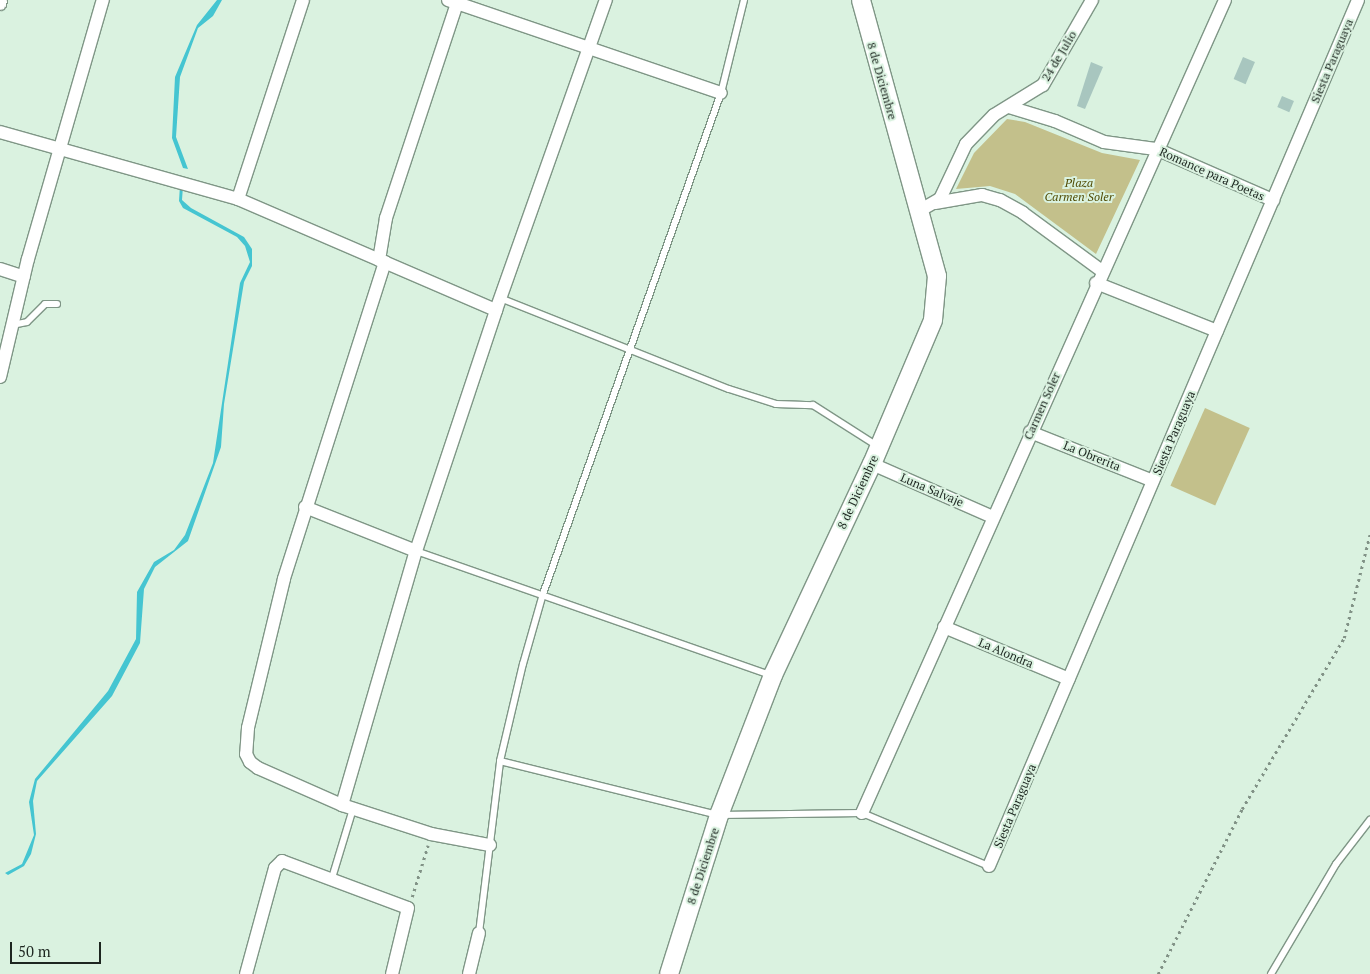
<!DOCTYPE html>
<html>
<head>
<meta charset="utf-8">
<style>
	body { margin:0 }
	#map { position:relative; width:1370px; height:974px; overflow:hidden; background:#daf2e0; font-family:"PT Serif",serif }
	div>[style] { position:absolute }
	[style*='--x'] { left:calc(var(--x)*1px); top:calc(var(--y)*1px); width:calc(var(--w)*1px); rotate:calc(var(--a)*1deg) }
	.green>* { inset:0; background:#c3c08b; transform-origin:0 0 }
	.water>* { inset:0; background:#45c5d1 }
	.building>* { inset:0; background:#a8c6bf; transform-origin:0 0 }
	.path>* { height:2.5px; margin-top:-1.25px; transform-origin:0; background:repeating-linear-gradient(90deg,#819286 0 2.5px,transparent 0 6.5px) }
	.roads { filter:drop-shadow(1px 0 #7f9686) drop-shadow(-1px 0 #7f9686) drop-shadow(0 1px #7f9686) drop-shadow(0 -1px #7f9686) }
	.lane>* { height:6px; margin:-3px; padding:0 3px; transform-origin:3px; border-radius:3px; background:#fff }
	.street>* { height:12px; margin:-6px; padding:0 6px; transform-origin:6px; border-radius:6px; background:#fff }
	.secondary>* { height:18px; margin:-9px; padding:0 9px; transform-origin:9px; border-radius:9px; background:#fff }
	span { translate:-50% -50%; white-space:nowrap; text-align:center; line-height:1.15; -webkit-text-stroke:4px #daf2e0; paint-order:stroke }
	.street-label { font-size:12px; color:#1d2620 }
	.park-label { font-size:12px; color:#524d06; font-style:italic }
	.scale { position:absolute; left:10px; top:942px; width:91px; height:22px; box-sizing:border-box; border:2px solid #1d2620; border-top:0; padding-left:6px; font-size:15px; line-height:18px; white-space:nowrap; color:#1d2620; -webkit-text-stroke:4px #daf2e0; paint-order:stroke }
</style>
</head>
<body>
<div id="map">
	<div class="green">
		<div style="clip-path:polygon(1007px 119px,1025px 122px,1102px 153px,1140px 160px,1096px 254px,1015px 194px,990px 186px,956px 189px,974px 153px)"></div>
		<div style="left:1205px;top:408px;width:49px;height:85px;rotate:24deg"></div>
	</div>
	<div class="water">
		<div style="clip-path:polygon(217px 0,222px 0,213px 16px,198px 28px,180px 77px,176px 137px,188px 169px,183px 168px,172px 138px,175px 77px,197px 25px)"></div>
		<div style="clip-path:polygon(180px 185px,183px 186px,182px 200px,191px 208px,244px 237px,252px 249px,252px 266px,244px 282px,224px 404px,221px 447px,188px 541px,155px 567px,144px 589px,140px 643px,112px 696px,37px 781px,33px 801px,36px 834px,31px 854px,24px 866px,8px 875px,5px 873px,22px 864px,34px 835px,29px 802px,35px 779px,108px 691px,136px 639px,137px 592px,154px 562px,174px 550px,185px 535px,213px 463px,240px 283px,250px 262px,245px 246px,237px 237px,183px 208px,179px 201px)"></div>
	</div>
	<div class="building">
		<div style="left:1243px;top:57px;width:13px;height:24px;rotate:23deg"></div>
		<div style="clip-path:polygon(1091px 62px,1103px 67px,1085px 109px,1077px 106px)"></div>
		<div style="left:1282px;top:96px;width:13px;height:12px;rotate:23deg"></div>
	</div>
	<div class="path">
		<div style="--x:412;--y:897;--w:54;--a:-72.9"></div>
		<div style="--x:1158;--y:974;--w:185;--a:-63"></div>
		<div style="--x:1242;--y:809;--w:199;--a:-59.2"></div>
		<div style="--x:1344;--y:638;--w:107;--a:-76"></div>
	</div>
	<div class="roads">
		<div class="lane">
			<div style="--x:500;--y:298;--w:246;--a:21.7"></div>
			<div style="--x:729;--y:389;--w:49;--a:17.7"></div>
			<div style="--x:776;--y:404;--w:37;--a:2"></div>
			<div style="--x:813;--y:405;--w:78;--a:32.5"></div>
			<div style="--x:12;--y:325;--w:15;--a:-11"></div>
			<div style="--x:27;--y:322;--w:25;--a:-45"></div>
			<div style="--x:45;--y:304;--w:12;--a:0"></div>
			<div style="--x:416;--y:551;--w:376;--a:19.3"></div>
			<div style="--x:500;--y:761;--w:226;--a:13.9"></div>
			<div style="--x:719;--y:815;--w:143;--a:-0.8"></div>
			<div style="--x:862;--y:813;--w:138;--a:22.7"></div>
			<div style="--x:332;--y:878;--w:72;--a:-73.1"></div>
			<div style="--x:479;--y:933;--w:173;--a:-83"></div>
			<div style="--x:500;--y:761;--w:100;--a:-76.7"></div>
			<div style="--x:523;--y:664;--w:73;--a:-74.1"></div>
			<div style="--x:543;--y:594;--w:532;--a:-70.44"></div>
			<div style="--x:721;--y:93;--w:96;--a:-76.1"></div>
			<div style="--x:1271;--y:974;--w:128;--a:-59.4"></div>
			<div style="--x:1336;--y:864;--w:56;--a:-52.3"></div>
		</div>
		<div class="street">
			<div style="--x:448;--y:0;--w:288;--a:18.8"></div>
			<div style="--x:0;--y:4;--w:4;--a:-76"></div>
			<div style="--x:1009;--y:107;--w:48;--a:16.9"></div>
			<div style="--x:1055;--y:121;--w:53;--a:23.2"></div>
			<div style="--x:1104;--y:142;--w:52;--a:7.7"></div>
			<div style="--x:1156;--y:149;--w:128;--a:23.6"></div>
			<div style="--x:0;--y:132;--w:247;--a:15.7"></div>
			<div style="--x:238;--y:199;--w:281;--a:23.3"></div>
			<div style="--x:238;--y:199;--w:209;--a:-71.9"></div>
			<div style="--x:935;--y:203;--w:48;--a:-9.7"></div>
			<div style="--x:982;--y:195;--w:19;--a:16"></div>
			<div style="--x:1000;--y:200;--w:26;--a:29"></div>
			<div style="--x:1023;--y:213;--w:98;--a:36.3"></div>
			<div style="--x:919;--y:211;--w:24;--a:-30"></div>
			<div style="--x:940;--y:199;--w:61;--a:-64.7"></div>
			<div style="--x:966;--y:144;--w:40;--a:-46"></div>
			<div style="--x:994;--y:115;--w:57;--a:-31.5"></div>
			<div style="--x:1043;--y:85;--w:98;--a:-60"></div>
			<div style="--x:379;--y:260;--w:43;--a:-80.5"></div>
			<div style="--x:386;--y:218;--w:230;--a:-71.7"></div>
			<div style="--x:385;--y:262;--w:333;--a:107.7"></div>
			<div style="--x:284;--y:579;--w:153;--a:103.6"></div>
			<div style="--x:248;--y:728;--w:26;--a:94"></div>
			<div style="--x:246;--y:754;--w:9;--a:63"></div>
			<div style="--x:250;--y:762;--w:10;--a:37"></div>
			<div style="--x:258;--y:768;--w:92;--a:23.8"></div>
			<div style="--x:342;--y:805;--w:94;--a:18"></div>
			<div style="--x:431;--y:834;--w:60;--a:10.6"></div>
			<div style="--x:0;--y:269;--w:25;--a:18"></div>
			<div style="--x:1096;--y:283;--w:130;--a:21.6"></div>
			<div style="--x:0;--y:377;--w:121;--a:-76.7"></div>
			<div style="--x:28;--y:259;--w:270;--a:-73.9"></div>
			<div style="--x:1030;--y:432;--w:132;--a:21.7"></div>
			<div style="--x:872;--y:464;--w:132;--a:23.7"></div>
			<div style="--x:305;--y:507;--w:119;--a:21.6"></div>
			<div style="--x:944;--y:627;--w:135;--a:22.6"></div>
			<div style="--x:342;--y:805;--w:265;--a:-73.8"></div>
			<div style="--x:416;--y:551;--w:254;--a:-71.6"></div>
			<div style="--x:496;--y:310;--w:329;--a:-70.5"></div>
			<div style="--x:862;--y:813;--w:890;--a:-65.94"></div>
			<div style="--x:989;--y:866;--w:941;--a:-66.92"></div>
			<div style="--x:246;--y:974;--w:110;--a:-74.7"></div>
			<div style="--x:275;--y:868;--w:10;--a:-45"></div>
			<div style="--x:282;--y:861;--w:134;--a:20.5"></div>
			<div style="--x:408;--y:908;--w:68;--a:103.6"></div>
			<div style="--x:469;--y:974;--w:42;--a:-76.3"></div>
		</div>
		<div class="secondary">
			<div style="--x:669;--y:974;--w:167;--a:-72.5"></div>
			<div style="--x:719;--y:815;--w:150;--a:-68.9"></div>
			<div style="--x:773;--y:675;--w:233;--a:-64.9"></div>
			<div style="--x:872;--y:464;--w:156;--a:-67"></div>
			<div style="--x:933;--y:320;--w:44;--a:-84.8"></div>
			<div style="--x:937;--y:276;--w:286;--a:-105.4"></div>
		</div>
	</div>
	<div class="street-label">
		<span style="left:1059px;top:56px;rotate:-59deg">24 de Julio</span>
		<span style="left:1332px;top:61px;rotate:-67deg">Siesta Paraguaya</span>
		<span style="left:882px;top:81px;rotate:74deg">8 de Diciembre</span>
		<span style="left:1212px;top:174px;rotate:24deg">Romance para Poetas</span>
		<span style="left:1042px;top:406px;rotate:-66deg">Carmen Soler</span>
		<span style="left:1174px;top:433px;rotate:-67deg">Siesta Paraguaya</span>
		<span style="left:1092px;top:456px;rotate:22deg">La Obrerita</span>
		<span style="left:932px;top:490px;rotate:23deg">Luna Salvaje</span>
		<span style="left:858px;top:492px;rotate:-65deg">8 de Diciembre</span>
		<span style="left:1006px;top:653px;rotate:23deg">La Alondra</span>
		<span style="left:1015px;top:806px;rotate:-67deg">Siesta Paraguaya</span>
		<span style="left:703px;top:866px;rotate:-72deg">8 de Diciembre</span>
	</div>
	<div class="park-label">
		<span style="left:1079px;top:190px">Plaza<br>Carmen Soler</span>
	</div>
	<div class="scale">50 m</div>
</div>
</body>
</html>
